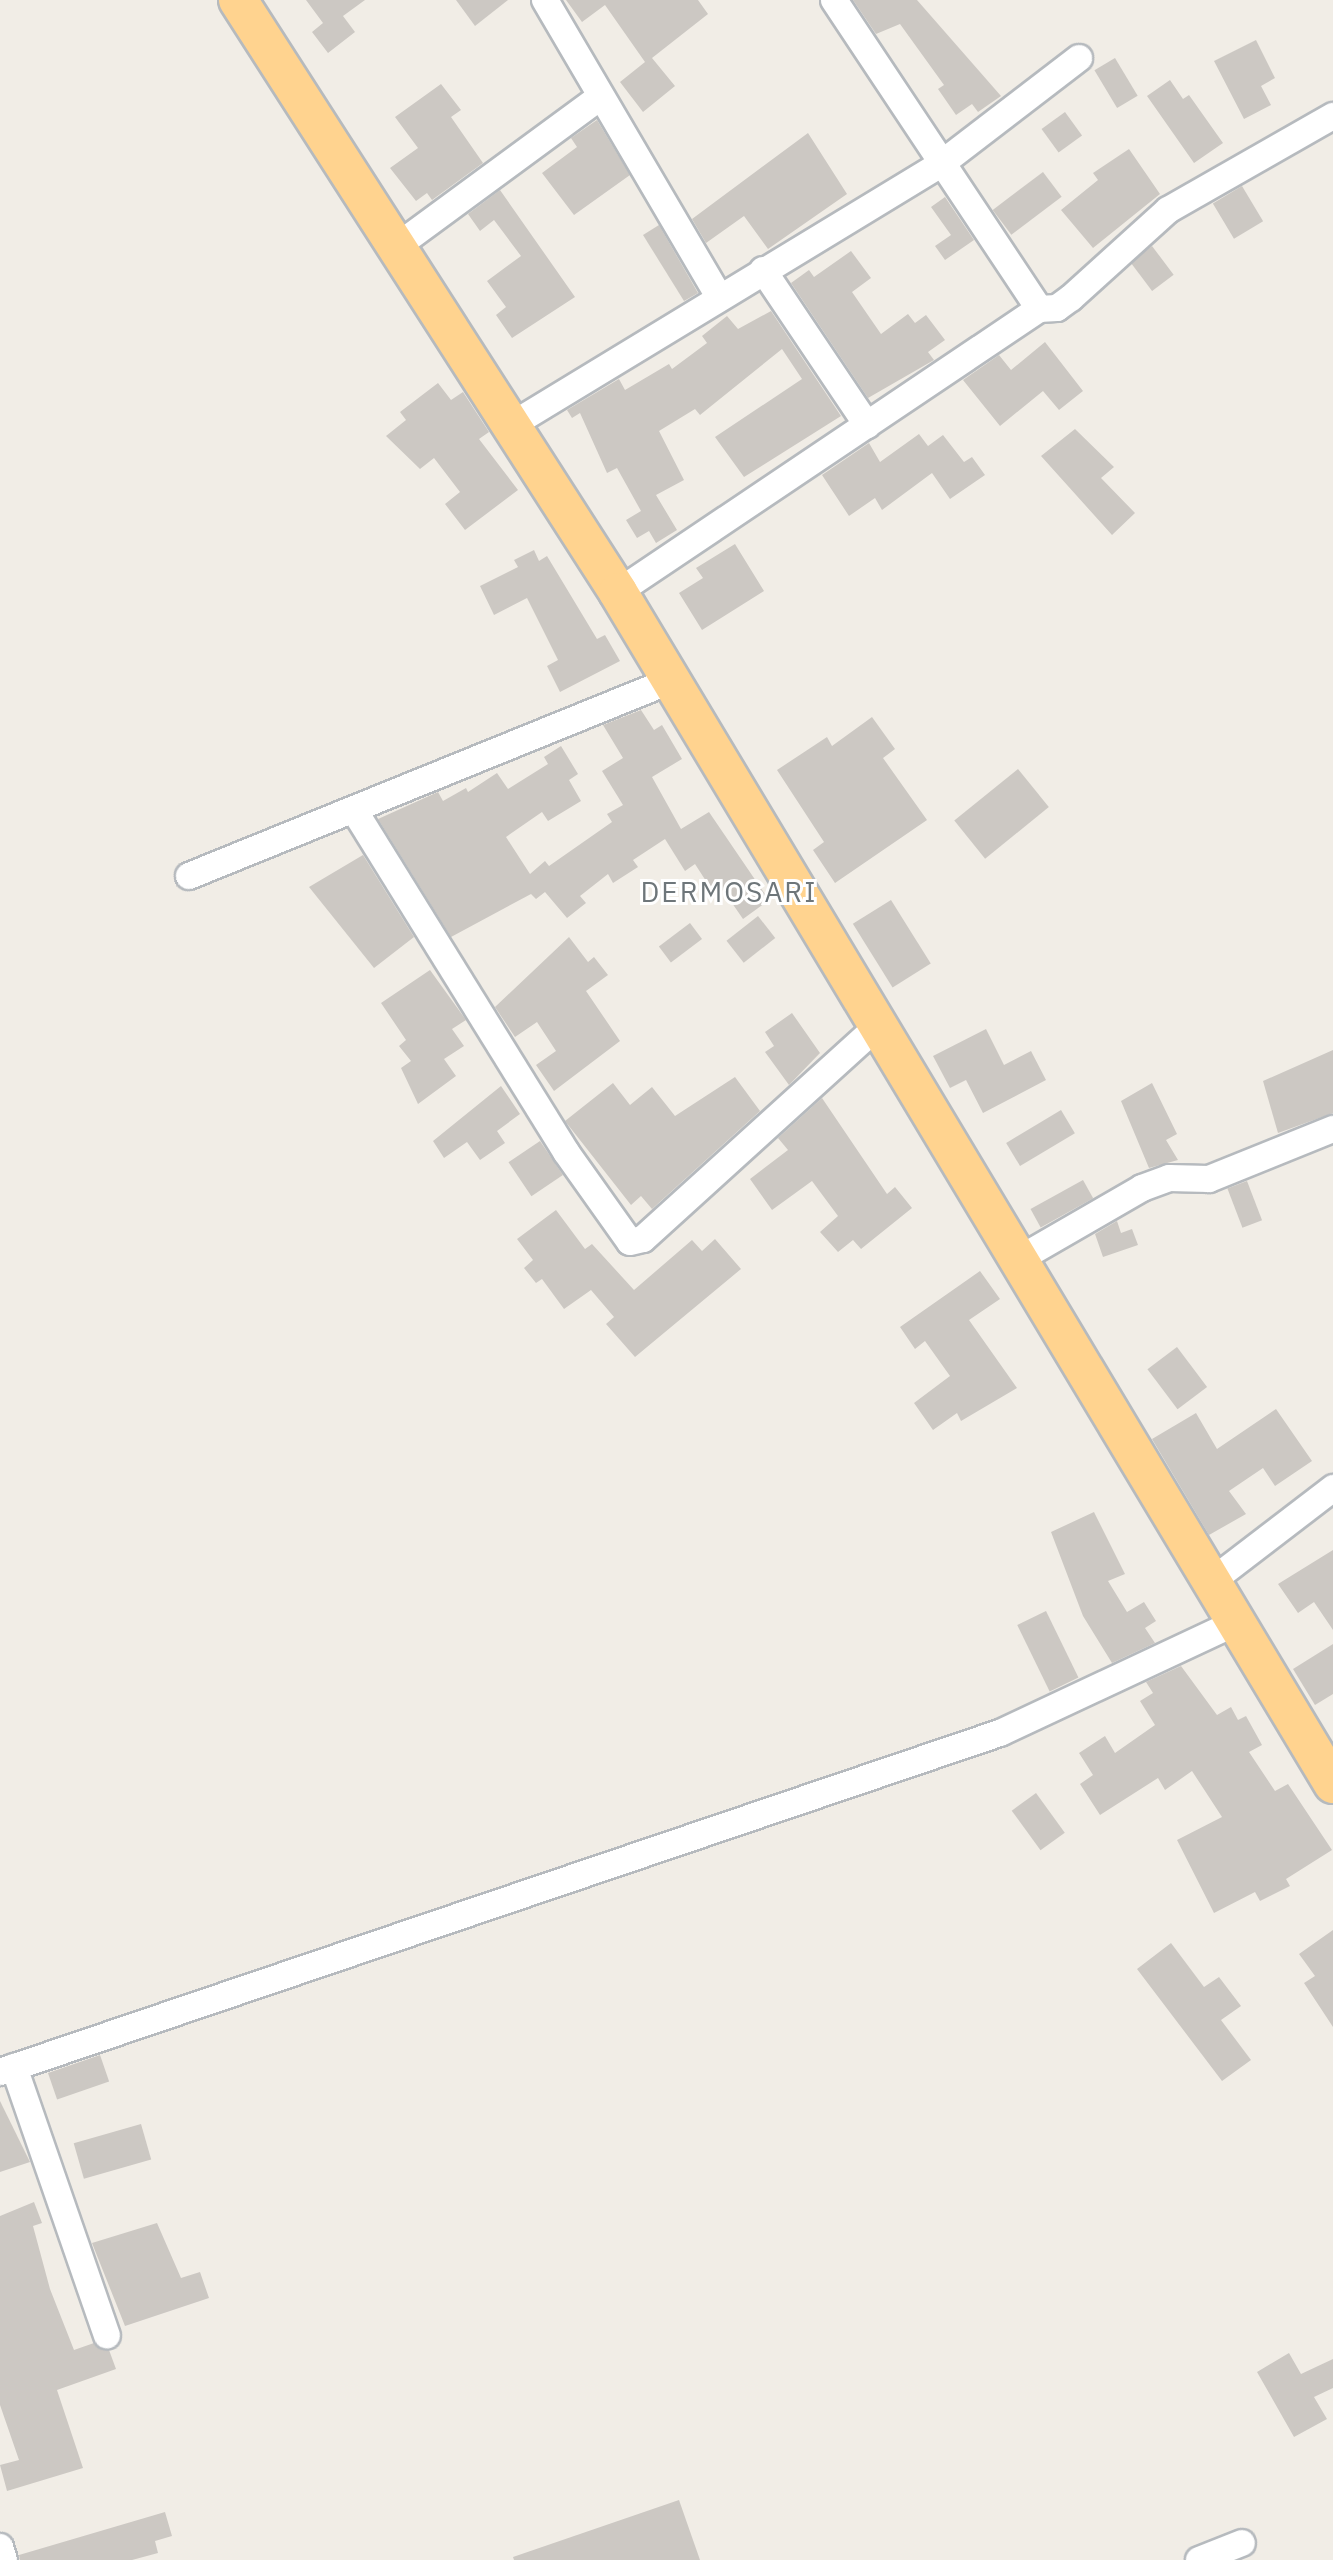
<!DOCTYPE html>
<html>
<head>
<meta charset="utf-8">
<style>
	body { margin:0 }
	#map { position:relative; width:1333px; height:2560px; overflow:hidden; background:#f1ede6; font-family:"IBM Plex Sans",sans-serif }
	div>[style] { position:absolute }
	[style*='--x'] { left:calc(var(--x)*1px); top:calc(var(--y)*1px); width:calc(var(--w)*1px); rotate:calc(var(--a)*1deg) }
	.building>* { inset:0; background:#ccc8c3; transform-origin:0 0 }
	.roads { filter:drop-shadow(2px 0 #b6babe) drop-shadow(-2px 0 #b6babe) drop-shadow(0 2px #b6babe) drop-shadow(0 -2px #b6babe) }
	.minor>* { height:26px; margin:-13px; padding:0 13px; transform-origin:13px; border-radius:13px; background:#fff }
	.highway>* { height:38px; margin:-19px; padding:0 19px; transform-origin:19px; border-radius:19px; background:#ffd38f }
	span { translate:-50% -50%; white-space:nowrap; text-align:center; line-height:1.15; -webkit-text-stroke:6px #fff; paint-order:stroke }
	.quarter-label { font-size:28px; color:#6e767a; letter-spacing:2px }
</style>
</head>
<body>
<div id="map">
	<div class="building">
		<div style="clip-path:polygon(306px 0,365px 0,343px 16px,355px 32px,328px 53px,312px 32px,323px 23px)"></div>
		<div style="clip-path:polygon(456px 0,508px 0,475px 26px)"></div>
		<div style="clip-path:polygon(566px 0,698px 0,708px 14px,652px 58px,675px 86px,643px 112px,620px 82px,645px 62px,605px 5px,582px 22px)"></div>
		<div style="clip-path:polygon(853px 0,917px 0,1001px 96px,978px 112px,972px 104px,956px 115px,938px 89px,944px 85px,900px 24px,876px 34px)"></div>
		<div style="clip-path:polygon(1256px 40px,1275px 78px,1261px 86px,1271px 105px,1244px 119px,1214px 61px)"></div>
		<div style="left:1115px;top:58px;width:44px;height:24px;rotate:59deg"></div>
		<div style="clip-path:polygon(1170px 80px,1183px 99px,1189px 95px,1223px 143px,1194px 163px,1147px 96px)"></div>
		<div style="clip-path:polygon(441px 84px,461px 110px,451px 117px,483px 163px,432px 200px,427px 193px,416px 201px,390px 168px,418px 148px,395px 117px)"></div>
		<div style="left:1065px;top:112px;width:29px;height:29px;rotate:54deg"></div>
		<div style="clip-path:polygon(597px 120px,630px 175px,574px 215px,542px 173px,577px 147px,571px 138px)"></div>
		<div style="clip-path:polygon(808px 133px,847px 194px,768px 249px,744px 216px,706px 243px,692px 219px)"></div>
		<div style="clip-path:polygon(1129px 149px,1160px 194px,1093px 248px,1061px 210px,1098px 180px,1093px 173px)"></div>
		<div style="left:1043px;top:172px;width:31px;height:63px;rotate:53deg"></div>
		<div style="left:1242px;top:186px;width:41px;height:34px;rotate:59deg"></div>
		<div style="clip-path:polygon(500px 190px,575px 297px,512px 338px,496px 315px,506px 307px,487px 281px,521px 256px,494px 220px,480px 231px,468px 214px)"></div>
		<div style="clip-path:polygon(945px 197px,974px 240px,945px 260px,935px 246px,951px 235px,931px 207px)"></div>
		<div style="clip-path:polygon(659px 225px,698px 293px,684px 301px,643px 235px)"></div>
		<div style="left:1152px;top:246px;width:36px;height:27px;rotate:53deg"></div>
		<div style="clip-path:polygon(851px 251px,871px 278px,852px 292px,881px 334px,908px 314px,915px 323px,926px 315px,945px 340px,928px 352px,934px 360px,868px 398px,791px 283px,809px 270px,814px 277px)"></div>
		<div style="clip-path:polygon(771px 311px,841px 416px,744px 477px,715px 437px,802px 379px,782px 349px,700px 415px,695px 409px,659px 431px,684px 480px,656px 495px,677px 530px,656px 543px,649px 531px,637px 538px,626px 520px,641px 511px,617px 468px,607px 473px,580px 413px,572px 418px,567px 410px,619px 379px,625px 390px,669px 364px,672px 369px,707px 343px,702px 336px,727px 316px,738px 329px)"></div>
		<div style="clip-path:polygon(1045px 342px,1083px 391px,1059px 410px,1043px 391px,1000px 426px,963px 380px,999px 355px,1011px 370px)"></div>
		<div style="clip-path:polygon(438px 383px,451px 400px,463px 392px,489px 432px,479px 439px,518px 490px,465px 530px,445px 504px,460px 492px,434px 458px,420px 469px,386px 436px,406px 420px,400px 412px)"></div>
		<div style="clip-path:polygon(1075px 429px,1114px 467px,1101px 478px,1135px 513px,1112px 535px,1041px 456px)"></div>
		<div style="clip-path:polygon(919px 434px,928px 446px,943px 435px,964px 462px,972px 457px,985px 475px,950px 499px,932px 473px,882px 510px,875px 498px,849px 516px,822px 475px,869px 443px,880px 462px)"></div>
		<div style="clip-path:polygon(735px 544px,764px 591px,702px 630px,679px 593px,703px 578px,696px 568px)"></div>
		<div style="clip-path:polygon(534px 550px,539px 561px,547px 556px,597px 639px,605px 635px,620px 661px,560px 692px,547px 666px,558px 660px,527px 598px,494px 615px,480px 586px,518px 567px,514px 560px)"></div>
		<div style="clip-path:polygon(641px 710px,654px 730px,662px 725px,682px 759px,652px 777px,681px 829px,709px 812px,769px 900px,743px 919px,723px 890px,715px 895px,695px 864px,685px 871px,665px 839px,633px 860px,638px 867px,613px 883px,608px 874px,580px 896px,586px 903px,567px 918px,545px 892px,536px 899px,531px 894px,451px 937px,378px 819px,438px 792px,443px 801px,466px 788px,468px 792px,497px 773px,508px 789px,548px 764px,544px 757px,561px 746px,578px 774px,569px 780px,581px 801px,548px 821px,542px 812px,506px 837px,530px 874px,545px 861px,549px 866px,612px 822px,607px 814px,623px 805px,602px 771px,623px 758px,603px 725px)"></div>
		<div style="clip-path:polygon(872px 717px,895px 749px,883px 758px,927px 820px,835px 883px,813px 850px,824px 842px,777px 770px,827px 737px,832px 746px)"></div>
		<div style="left:1018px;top:769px;width:49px;height:82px;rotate:51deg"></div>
		<div style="clip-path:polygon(363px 855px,414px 937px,374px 968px,309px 887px)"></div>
		<div style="left:891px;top:900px;width:75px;height:45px;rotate:58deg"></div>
		<div style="left:758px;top:916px;width:28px;height:40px;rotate:52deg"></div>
		<div style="left:690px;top:923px;width:20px;height:39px;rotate:53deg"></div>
		<div style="clip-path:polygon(569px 937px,588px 962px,594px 957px,608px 975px,586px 991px,620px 1041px,554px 1091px,536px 1065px,556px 1051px,537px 1022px,515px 1037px,495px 1007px)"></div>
		<div style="clip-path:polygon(430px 970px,466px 1020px,452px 1029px,464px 1046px,444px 1059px,456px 1076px,418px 1104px,401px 1068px,411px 1061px,399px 1046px,406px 1040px,381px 1003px)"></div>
		<div style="clip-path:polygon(792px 1013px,820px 1053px,789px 1085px,765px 1052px,774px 1046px,765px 1032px)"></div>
		<div style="clip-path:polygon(986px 1029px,1004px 1065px,1031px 1051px,1046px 1080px,983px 1113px,966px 1080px,950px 1088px,933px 1056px)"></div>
		<div style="clip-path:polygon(1333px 1050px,1333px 1113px,1278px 1133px,1263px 1081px)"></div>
		<div style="clip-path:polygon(735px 1077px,760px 1111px,652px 1209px,641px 1196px,631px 1205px,565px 1121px,613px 1083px,630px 1105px,652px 1087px,675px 1116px)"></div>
		<div style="clip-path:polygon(1152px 1083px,1177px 1134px,1166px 1140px,1178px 1160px,1149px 1168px,1121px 1101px)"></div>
		<div style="clip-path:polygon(501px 1086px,520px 1114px,497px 1131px,505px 1143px,480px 1160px,467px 1142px,444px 1158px,433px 1141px)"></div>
		<div style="clip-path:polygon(822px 1098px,887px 1194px,895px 1187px,912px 1208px,861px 1249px,853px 1240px,838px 1252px,820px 1232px,838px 1216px,812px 1181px,772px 1210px,750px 1179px,788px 1150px,778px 1138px)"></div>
		<div style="left:1061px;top:1110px;width:27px;height:64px;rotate:59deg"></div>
		<div style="left:540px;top:1141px;width:41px;height:38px;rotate:56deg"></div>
		<div style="left:1083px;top:1180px;width:21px;height:60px;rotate:61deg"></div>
		<div style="left:1247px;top:1181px;width:42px;height:21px;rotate:69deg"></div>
		<div style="clip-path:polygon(556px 1210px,585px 1249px,592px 1244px,634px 1290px,692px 1240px,702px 1251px,715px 1239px,741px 1269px,635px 1357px,606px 1324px,614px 1317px,591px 1290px,564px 1309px,542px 1279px,536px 1283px,524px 1268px,533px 1260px,517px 1239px)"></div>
		<div style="clip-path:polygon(1117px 1221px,1121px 1233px,1132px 1229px,1138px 1245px,1103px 1257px,1095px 1234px)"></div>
		<div style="clip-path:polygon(980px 1271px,1000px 1299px,969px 1320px,1017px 1388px,961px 1421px,957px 1413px,933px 1430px,914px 1403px,950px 1376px,925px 1341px,915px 1349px,900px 1327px)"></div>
		<div style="left:1177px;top:1347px;width:50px;height:37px;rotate:53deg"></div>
		<div style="clip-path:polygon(1276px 1409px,1312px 1461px,1275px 1486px,1263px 1468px,1229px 1491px,1246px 1514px,1209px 1535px,1152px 1439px,1196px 1413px,1217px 1449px)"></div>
		<div style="clip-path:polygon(1094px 1512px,1125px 1574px,1108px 1581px,1127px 1612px,1144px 1602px,1156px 1621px,1145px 1628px,1155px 1643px,1112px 1663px,1083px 1616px,1051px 1532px)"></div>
		<div style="clip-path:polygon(1333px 1550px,1333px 1630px,1314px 1602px,1298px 1613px,1278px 1584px)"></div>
		<div style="left:1046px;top:1611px;width:74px;height:32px;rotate:64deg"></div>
		<div style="clip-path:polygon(1333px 1644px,1333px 1694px,1315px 1705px,1293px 1669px)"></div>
		<div style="clip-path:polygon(1181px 1666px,1217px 1715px,1231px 1707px,1238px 1720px,1246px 1716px,1262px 1745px,1249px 1752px,1275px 1791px,1288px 1784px,1332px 1850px,1286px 1879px,1290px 1886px,1260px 1901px,1255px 1892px,1214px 1913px,1177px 1840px,1222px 1817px,1192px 1771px,1165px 1790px,1158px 1778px,1100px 1815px,1080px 1784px,1093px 1775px,1079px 1753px,1105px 1736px,1115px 1753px,1155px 1725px,1140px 1701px,1153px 1693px,1146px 1682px)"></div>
		<div style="left:1036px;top:1793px;width:49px;height:30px;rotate:54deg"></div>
		<div style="clip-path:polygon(1333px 1930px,1333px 2027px,1304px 1983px,1315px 1976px,1299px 1954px)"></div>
		<div style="clip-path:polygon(1171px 1943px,1204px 1987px,1219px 1977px,1241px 2006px,1221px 2020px,1251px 2060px,1222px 2081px,1137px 1969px)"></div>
		<div style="left:100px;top:2055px;width:28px;height:55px;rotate:71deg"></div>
		<div style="clip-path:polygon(0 2101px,30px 2162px,0 2172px)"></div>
		<div style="left:141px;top:2124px;width:37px;height:70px;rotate:74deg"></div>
		<div style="clip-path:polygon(34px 2202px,42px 2223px,33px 2226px,50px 2289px,74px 2350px,94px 2343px,109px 2350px,116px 2369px,57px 2390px,83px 2468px,7px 2491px,0 2465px,19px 2460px,0 2405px,0 2216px)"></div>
		<div style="clip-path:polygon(157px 2223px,181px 2278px,200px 2272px,209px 2298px,125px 2326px,92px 2243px)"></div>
		<div style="clip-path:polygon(1289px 2353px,1301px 2374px,1333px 2359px,1333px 2388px,1314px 2397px,1327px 2419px,1294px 2437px,1257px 2372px)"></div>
		<div style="clip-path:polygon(679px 2500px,700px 2560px,514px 2560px,513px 2557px)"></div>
		<div style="clip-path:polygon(165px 2512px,172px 2536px,155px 2541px,158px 2553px,132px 2560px,20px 2560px,19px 2555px)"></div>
	</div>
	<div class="roads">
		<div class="minor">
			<div style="--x:545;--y:0;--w:343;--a:59.6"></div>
			<div style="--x:834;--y:0;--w:371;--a:56.4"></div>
			<div style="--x:1039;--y:309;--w:18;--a:-3"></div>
			<div style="--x:1057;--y:308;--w:17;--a:-36"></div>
			<div style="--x:1071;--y:298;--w:131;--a:-42.2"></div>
			<div style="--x:1168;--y:210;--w:190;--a:-29.7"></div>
			<div style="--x:396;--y:247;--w:252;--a:-36.3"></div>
			<div style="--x:763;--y:270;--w:187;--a:56.1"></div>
			<div style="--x:510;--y:426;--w:504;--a:-31.29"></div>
			<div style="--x:941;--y:164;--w:174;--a:-37.5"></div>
			<div style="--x:618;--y:592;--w:507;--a:-33.91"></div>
			<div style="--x:354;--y:810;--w:402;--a:58.2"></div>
			<div style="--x:566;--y:1152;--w:110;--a:54.6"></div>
			<div style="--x:630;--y:1242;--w:13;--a:-13"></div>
			<div style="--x:643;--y:1239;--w:319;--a:-42.2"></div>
			<div style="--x:189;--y:876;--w:521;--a:-22.09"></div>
			<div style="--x:1021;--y:1258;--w:140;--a:-30"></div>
			<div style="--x:1142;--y:1188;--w:29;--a:-20"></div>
			<div style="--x:1169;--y:1178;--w:40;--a:1.4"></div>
			<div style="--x:1209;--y:1179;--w:134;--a:-22"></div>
			<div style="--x:1212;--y:1581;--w:153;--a:-37.5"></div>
			<div style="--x:14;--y:2067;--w:284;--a:70.9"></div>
			<div style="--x:0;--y:2072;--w:1056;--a:-18.73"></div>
			<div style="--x:1000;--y:1733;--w:262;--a:-25.1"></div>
			<div style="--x:0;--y:2547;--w:14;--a:73"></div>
			<div style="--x:1199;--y:2560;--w:46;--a:-21.6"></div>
		</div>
		<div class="highway">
			<div style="--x:238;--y:0;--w:703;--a:57.3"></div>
			<div style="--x:618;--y:592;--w:1390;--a:59.04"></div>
		</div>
	</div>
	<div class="quarter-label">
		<span style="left:729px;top:892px">DERMOSARI</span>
	</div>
</div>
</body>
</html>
